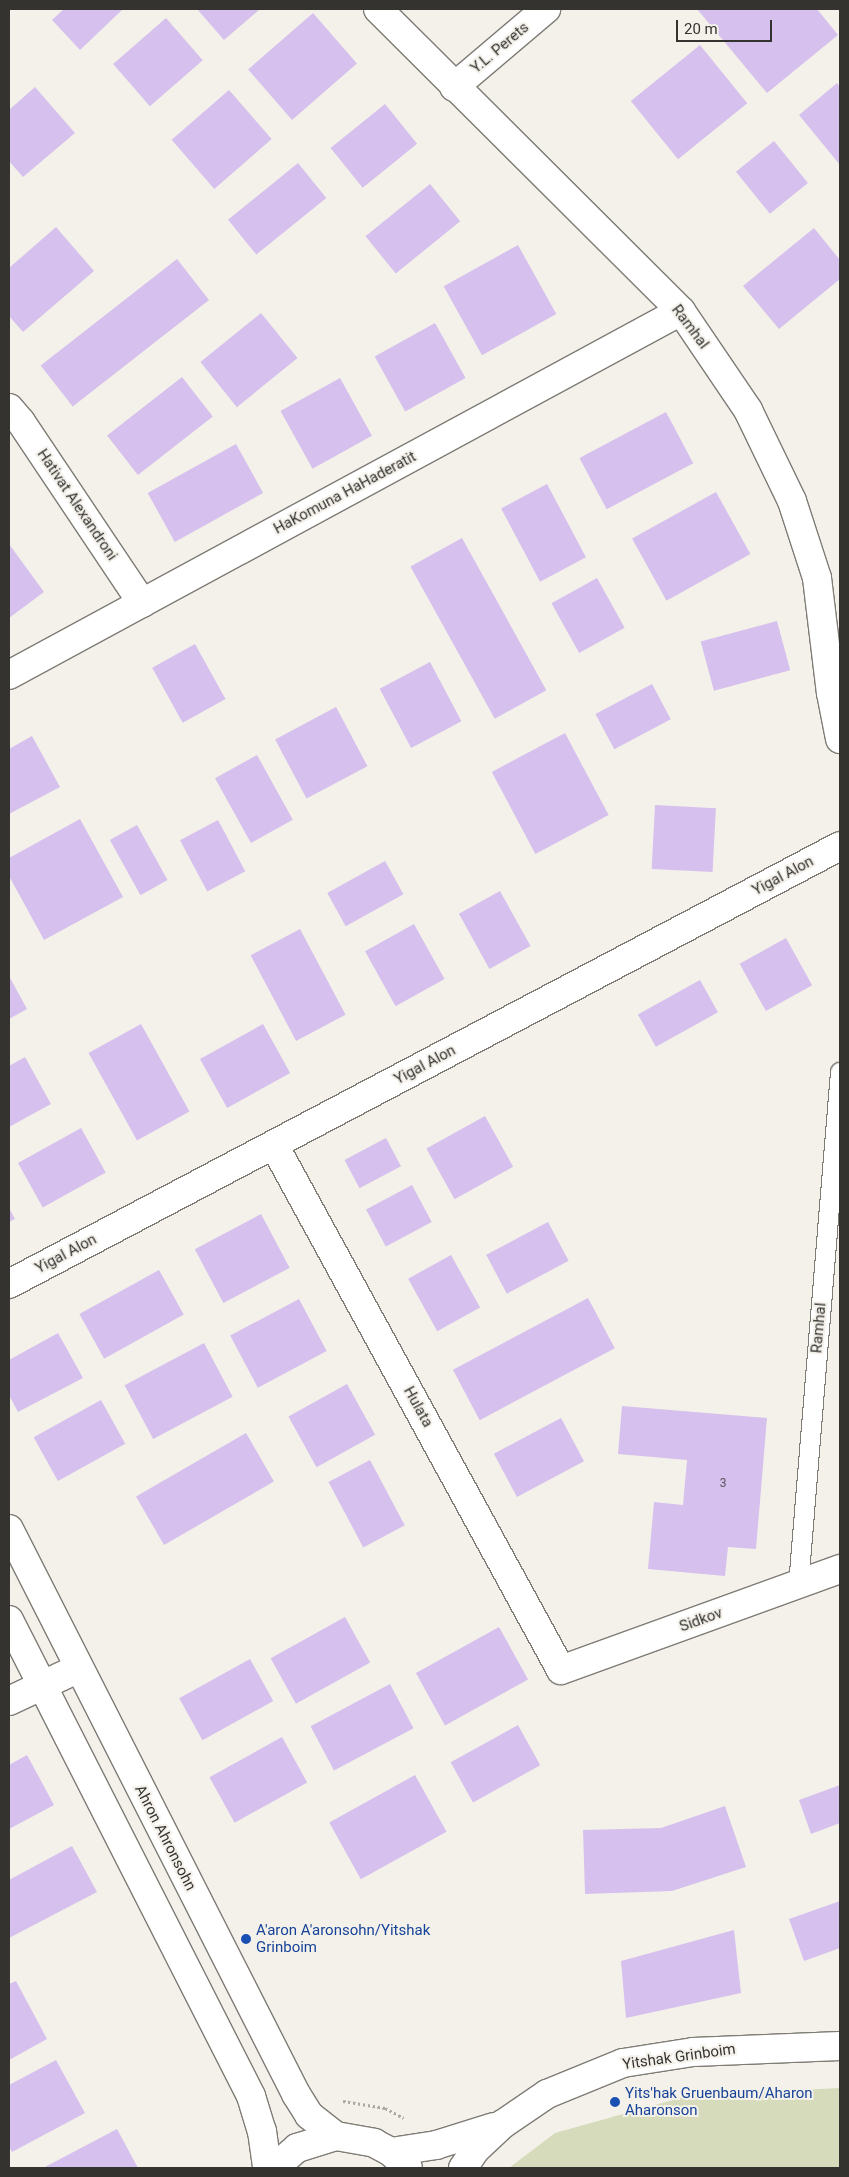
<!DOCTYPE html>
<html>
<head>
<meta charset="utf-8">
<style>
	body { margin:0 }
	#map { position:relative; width:849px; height:2177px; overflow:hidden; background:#f4f1ea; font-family:Roboto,sans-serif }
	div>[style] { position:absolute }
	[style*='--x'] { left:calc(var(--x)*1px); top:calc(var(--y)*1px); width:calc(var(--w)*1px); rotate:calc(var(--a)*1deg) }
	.green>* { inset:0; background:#d6dbbb }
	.building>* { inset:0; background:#d6c0ed; transform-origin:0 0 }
	.path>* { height:3px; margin-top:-1.5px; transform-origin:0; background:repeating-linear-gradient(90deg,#aba8a3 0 2.5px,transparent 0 5px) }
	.roads { filter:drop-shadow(1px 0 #7e7c75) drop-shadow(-1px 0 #7e7c75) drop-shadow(0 1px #7e7c75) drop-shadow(0 -1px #7e7c75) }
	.service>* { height:19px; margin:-9.5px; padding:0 9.5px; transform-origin:9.5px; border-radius:9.5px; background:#fff }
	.minor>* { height:28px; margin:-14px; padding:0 14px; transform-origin:14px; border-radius:14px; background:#fff }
	.tertiary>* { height:28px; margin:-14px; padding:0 14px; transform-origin:14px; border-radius:14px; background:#fff }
	.dots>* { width:14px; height:14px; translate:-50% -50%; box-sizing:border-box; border:2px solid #f4f1ea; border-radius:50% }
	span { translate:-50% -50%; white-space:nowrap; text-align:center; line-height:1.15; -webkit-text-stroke:4px #f4f1ea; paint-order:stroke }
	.number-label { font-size:12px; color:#5c565f }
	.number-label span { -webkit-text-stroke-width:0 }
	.street-label { font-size:15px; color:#343330 }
	.transit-label { font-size:15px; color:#164399 }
	.left { translate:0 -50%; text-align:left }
	.frame { position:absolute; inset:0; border:10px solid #343330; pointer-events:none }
	.scale { position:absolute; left:676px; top:20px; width:96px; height:22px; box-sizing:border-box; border:2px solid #343330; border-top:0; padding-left:6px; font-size:15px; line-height:18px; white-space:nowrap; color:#343330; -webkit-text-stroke:4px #f4f1ea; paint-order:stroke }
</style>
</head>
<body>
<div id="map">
	<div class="green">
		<div style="clip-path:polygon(840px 2088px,840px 2168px,509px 2168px,555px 2133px,691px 2095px)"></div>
	</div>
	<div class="building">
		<div style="clip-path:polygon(64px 9px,121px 9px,122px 10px,80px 50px,52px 20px)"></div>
		<div style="clip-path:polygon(197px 9px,260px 9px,224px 40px)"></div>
		<div style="clip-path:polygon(697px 9px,817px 9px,838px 35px,767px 93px)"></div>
		<div style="left:313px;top:13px;width:67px;height:86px;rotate:49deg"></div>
		<div style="left:166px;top:18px;width:56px;height:70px;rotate:49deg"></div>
		<div style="left:700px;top:45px;width:75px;height:89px;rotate:51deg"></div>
		<div style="clip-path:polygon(837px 83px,840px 87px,840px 165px,799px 115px)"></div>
		<div style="clip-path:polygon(35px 87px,75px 133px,23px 177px,9px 161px,9px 110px)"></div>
		<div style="left:229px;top:90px;width:65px;height:76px;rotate:49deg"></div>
		<div style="left:385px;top:104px;width:51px;height:70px;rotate:51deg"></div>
		<div style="left:774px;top:141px;width:54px;height:49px;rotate:51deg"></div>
		<div style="left:298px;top:163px;width:45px;height:90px;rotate:51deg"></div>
		<div style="left:430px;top:184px;width:48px;height:83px;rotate:51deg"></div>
		<div style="clip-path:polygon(56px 227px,94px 271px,23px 332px,9px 316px,9px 268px)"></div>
		<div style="clip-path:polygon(814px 228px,840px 260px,840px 279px,779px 329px,743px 286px)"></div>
		<div style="left:518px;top:245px;width:79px;height:85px;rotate:61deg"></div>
		<div style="left:177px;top:259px;width:52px;height:173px;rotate:52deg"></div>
		<div style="left:261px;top:313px;width:58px;height:78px;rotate:51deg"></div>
		<div style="left:435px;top:323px;width:63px;height:69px;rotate:61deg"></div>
		<div style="left:182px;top:377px;width:50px;height:95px;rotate:52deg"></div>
		<div style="left:340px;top:378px;width:66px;height:68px;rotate:61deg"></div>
		<div style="left:666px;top:412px;width:58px;height:98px;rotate:62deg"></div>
		<div style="left:236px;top:444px;width:56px;height:101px;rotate:61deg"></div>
		<div style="left:547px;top:484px;width:83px;height:52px;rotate:62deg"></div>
		<div style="left:716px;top:492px;width:71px;height:96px;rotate:61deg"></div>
		<div style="left:462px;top:538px;width:174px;height:59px;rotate:61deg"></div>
		<div style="clip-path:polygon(9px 544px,44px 592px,9px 618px)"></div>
		<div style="left:597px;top:578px;width:57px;height:52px;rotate:61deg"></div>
		<div style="left:777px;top:621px;width:51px;height:79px;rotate:75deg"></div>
		<div style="left:195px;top:644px;width:63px;height:49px;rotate:61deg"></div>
		<div style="left:430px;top:662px;width:67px;height:57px;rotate:62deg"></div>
		<div style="left:652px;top:684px;width:40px;height:64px;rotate:62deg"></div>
		<div style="left:336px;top:707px;width:67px;height:69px;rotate:62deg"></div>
		<div style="left:565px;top:733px;width:93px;height:83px;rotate:62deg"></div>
		<div style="clip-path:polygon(32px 736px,60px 787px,9px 814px,9px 749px)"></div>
		<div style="left:257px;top:755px;width:74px;height:48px;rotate:61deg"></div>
		<div style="left:655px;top:805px;width:61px;height:64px;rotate:3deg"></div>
		<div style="clip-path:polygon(80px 819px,123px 897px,44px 940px,9px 876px,9px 858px)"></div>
		<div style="left:218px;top:820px;width:58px;height:43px;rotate:62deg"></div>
		<div style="left:137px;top:825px;width:63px;height:31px;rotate:61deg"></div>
		<div style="left:385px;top:861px;width:38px;height:66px;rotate:61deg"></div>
		<div style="left:500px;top:891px;width:63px;height:47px;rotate:61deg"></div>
		<div style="left:414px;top:924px;width:63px;height:56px;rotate:61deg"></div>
		<div style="left:300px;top:929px;width:97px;height:56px;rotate:62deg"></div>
		<div style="left:786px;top:938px;width:54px;height:53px;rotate:61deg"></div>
		<div style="clip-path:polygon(9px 976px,27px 1009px,9px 1019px)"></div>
		<div style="left:700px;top:980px;width:37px;height:71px;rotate:61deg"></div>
		<div style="left:141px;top:1024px;width:100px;height:60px;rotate:61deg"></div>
		<div style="left:263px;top:1024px;width:56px;height:72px;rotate:61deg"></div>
		<div style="clip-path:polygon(25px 1057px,51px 1104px,9px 1127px,9px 1066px)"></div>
		<div style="left:485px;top:1116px;width:58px;height:67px;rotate:61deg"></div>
		<div style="left:81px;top:1128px;width:51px;height:72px;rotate:61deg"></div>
		<div style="left:386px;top:1138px;width:32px;height:47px;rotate:62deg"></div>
		<div style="left:412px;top:1185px;width:42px;height:52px;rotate:62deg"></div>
		<div style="clip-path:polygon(9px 1208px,15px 1219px,9px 1222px)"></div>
		<div style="left:261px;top:1214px;width:61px;height:75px;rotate:62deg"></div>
		<div style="left:548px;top:1222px;width:44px;height:70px;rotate:62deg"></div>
		<div style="left:451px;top:1255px;width:60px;height:49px;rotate:61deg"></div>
		<div style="left:159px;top:1270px;width:51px;height:91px;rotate:61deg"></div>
		<div style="left:588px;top:1298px;width:57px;height:153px;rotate:62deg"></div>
		<div style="left:299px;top:1299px;width:59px;height:78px;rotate:62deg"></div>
		<div style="clip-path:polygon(58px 1333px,83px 1378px,18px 1412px,9px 1395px,9px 1360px)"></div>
		<div style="left:204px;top:1343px;width:61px;height:90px;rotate:62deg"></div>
		<div style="left:347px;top:1384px;width:58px;height:67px;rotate:61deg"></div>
		<div style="left:101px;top:1400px;width:50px;height:77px;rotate:61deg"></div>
		<div style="clip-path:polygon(622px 1406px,767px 1418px,756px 1549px,728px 1547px,725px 1576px,648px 1569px,654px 1502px,683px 1505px,687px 1460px,618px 1454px)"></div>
		<div style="left:561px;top:1418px;width:49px;height:76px;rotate:62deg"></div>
		<div style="left:246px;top:1433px;width:56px;height:127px;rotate:60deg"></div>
		<div style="left:370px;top:1460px;width:74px;height:47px;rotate:62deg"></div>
		<div style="left:345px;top:1617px;width:52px;height:85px;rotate:61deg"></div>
		<div style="left:499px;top:1627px;width:60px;height:95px;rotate:61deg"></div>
		<div style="left:250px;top:1659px;width:48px;height:81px;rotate:61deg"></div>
		<div style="left:390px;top:1684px;width:50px;height:90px;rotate:62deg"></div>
		<div style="left:518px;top:1725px;width:46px;height:77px;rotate:61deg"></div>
		<div style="left:282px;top:1737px;width:52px;height:83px;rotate:61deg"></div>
		<div style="clip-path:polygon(27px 1755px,54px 1805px,9px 1829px,9px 1765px)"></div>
		<div style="left:415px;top:1775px;width:65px;height:98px;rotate:61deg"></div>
		<div style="clip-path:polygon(840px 1785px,840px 1823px,811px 1834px,799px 1800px)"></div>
		<div style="clip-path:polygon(725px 1806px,746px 1867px,672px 1891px,585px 1894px,583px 1830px,661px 1828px)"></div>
		<div style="clip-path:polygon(72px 1846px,97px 1892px,9px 1938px,9px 1880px)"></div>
		<div style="clip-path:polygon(840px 1901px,840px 1948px,804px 1961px,789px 1919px)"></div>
		<div style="clip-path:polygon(734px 1930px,741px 1993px,626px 2018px,621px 1961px)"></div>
		<div style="clip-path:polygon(16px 1981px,47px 2039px,9px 2060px,9px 1984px)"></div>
		<div style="clip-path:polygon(56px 2060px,85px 2113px,12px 2152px,9px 2146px,9px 2085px)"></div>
		<div style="clip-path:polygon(117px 2129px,138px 2168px,43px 2168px)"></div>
	</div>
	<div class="path">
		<div style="--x:343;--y:2101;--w:43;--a:9.5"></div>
		<div style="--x:385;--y:2108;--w:21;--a:28"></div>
	</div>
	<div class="roads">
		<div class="service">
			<div style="--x:798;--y:1585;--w:515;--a:-85.32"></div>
		</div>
		<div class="minor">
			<div style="--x:378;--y:9;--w:428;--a:44.9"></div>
			<div style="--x:681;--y:311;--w:120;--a:55.9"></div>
			<div style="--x:748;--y:410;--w:101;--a:64.2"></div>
			<div style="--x:792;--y:501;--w:81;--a:72"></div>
			<div style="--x:817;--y:578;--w:116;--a:83.1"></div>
			<div style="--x:831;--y:693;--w:47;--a:78.9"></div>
			<div style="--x:454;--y:87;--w:121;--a:-40.3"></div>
			<div style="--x:9;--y:408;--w:18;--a:49"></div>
			<div style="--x:21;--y:422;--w:218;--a:56.2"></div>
			<div style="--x:9;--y:675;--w:764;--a:-28.44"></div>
			<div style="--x:274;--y:1145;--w:598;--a:61.34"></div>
			<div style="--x:561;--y:1670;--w:297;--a:-19.9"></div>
			<div style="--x:9;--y:1284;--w:939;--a:-27.79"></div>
			<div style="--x:9;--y:1701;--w:77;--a:-25.2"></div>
		</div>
		<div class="tertiary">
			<div style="--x:9;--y:1529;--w:634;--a:63.07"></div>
			<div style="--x:296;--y:2094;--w:25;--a:58"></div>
			<div style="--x:309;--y:2115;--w:34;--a:38"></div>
			<div style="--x:9;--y:1620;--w:534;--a:63.05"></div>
			<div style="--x:251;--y:2096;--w:37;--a:73"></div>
			<div style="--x:262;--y:2131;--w:37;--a:82"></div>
			<div style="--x:391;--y:2152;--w:46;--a:-8.8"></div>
			<div style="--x:436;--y:2145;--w:61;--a:-17.2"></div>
			<div style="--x:274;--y:2168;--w:30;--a:-41"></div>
			<div style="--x:297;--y:2148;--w:41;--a:-17.1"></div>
			<div style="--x:336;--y:2136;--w:39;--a:10"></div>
			<div style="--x:374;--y:2143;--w:19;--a:28"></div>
			<div style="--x:391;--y:2152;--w:23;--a:43"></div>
			<div style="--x:463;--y:2168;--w:22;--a:-56"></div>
			<div style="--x:475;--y:2150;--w:38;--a:-43"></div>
			<div style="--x:503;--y:2124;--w:53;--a:-34.3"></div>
			<div style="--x:547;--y:2094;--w:82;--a:-22.2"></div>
			<div style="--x:623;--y:2063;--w:71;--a:-8.9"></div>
			<div style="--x:693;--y:2052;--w:147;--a:-2.3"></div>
		</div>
	</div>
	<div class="dots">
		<div style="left:246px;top:1939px;background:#1a4fb4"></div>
		<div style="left:615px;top:2102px;background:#1a4fb4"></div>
	</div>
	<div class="number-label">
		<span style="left:723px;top:1484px">3</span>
	</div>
	<div class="street-label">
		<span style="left:500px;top:48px;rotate:-40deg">Y.L. Perets</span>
		<span style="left:690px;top:327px;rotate:53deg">Ramhal</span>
		<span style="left:345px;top:493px;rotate:-28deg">HaKomuna HaHaderatit</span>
		<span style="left:77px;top:505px;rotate:56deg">Hativat Alexandroni</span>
		<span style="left:783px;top:876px;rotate:-28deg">Yigal Alon</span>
		<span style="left:425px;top:1065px;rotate:-28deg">Yigal Alon</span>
		<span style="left:66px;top:1254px;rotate:-28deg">Yigal Alon</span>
		<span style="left:819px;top:1328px;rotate:-85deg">Ramhal</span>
		<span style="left:418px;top:1407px;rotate:61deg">Hulata</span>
		<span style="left:701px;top:1620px;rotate:-20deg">Sidkov</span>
		<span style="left:165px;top:1838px;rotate:63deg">Ahron Ahronsohn</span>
		<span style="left:679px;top:2057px;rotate:-8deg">Yitshak Grinboim</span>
	</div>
	<div class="transit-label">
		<span class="left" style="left:256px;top:1939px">A'aron A'aronsohn/Yitshak<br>Grinboim</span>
		<span class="left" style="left:625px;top:2102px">Yits'hak Gruenbaum/Aharon<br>Aharonson</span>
	</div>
	<div class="frame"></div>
	<div class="scale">20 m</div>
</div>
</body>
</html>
